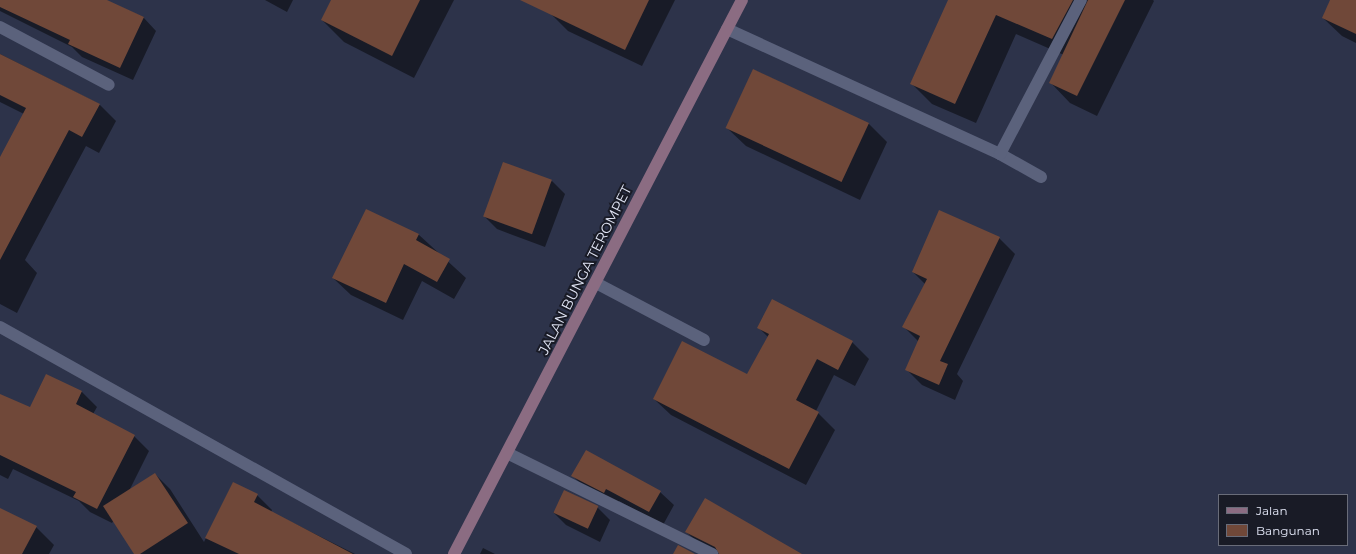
<!DOCTYPE html>
<html>
<head>
<meta charset="utf-8">
<style>
	body { margin:0 }
	#map { position:relative; width:1356px; height:554px; overflow:hidden; background:#2d334a; font-family:Montserrat,sans-serif }
	div>[style] { position:absolute }
	[style*='--x'] { left:calc(var(--x)*1px); top:calc(var(--y)*1px); width:calc(var(--w)*1px); rotate:calc(var(--a)*1deg) }
	.shadow>* { inset:0; background:#0007 }
	.building>* { inset:0; background:#704839; transform-origin:0 0 }
	.lane>* { height:12px; margin:-6px; padding:0 6px; transform-origin:6px; border-radius:6px; background:#5b627c }
	.street>* { height:12px; margin:-6px; padding:0 6px; transform-origin:6px; border-radius:6px; background:#5b627c }
	.secondary>* { height:12px; margin:-6px; padding:0 6px; transform-origin:6px; border-radius:6px; background:#8b6c82 }
	span { translate:-50% -50%; white-space:nowrap; text-align:center; line-height:1.15; -webkit-text-stroke:4px #191b26; paint-order:stroke }
	.street-label { font-size:14px; color:#e2e6f6 }
	.legend { position:absolute; left:1218px; top:494px; width:130px; height:52px; box-sizing:border-box; background:#191b26; border:1px solid #696c79; margin:0; padding:5px 7px; list-style:none; font-size:12px; color:#e2e6f6 }
	.legend li { display:flex; align-items:center; gap:8px; height:20px }
	.legend b { width:20px; border:1px solid #696c79 }
</style>
</head>
<body>
<div id="map">
	<div class="shadow">
		<div style="clip-path:polygon(0 0,105px 0,143px 17px,156px 31px,133px 80px,82px 57px,72px 47px,0 11px)"></div>
		<div style="clip-path:polygon(265px 0,293px 0,287px 12px)"></div>
		<div style="clip-path:polygon(332px 0,454px 0,414px 78px,344px 42px,322px 20px)"></div>
		<div style="clip-path:polygon(558px 0,675px 0,642px 66px,568px 31px,551px 14px)"></div>
		<div style="clip-path:polygon(949px 0,1153px 0,1154px 1px,1097px 116px,1070px 103px,1050px 82px,1064px 55px,1016px 34px,976px 123px,932px 104px,911px 83px)"></div>
		<div style="clip-path:polygon(1332px 0,1356px 0,1356px 43px,1342px 36px,1323px 18px)"></div>
		<div style="clip-path:polygon(0 54px,99px 104px,116px 121px,99px 153px,86px 146px,25px 260px,37px 273px,17px 313px,0 304px,0 159px,24px 114px,0 102px)"></div>
		<div style="clip-path:polygon(754px 70px,869px 124px,887px 142px,860px 200px,746px 146px,727px 128px)"></div>
		<div style="clip-path:polygon(552px 181px,565px 194px,545px 247px,497px 229px,484px 216px)"></div>
		<div style="clip-path:polygon(418px 234px,466px 278px,454px 299px,422px 281px,403px 320px,351px 295px,333px 278px)"></div>
		<div style="clip-path:polygon(999px 238px,1015px 254px,957px 374px,963px 381px,955px 400px,922px 385px,906px 369px,919px 342px,903px 326px,925px 284px,913px 272px)"></div>
		<div style="clip-path:polygon(758px 327px,852px 342px,869px 359px,855px 386px,834px 375px,816px 411px,835px 430px,806px 485px,671px 415px,654px 399px,747px 376px,768px 337px)"></div>
		<div style="clip-path:polygon(47px 376px,82px 392px,97px 407px,93px 414px,134px 436px,149px 451px,129px 491px,155px 474px,170px 489px,204px 542px,233px 483px,257px 495px,272px 510px,271px 512px,355px 554px,135px 554px,114px 520px,112px 523px,90px 512px,79px 501px,13px 469px,8px 479px,0 475px,0 395px,31px 409px)"></div>
		<div style="clip-path:polygon(573px 476px,660px 492px,674px 505px,663px 525px,619px 501px,618px 505px,586px 489px)"></div>
		<div style="clip-path:polygon(597px 507px,610px 520px,600px 542px,566px 525px,553px 512px)"></div>
		<div style="clip-path:polygon(0 512px,36px 527px,54px 545px,49px 554px,0 554px)"></div>
		<div style="clip-path:polygon(686px 532px,800px 554px,712px 554px)"></div>
		<div style="clip-path:polygon(483px 548px,495px 554px,480px 554px)"></div>
	</div>
	<div class="building">
		<div style="clip-path:polygon(0 0,107px 0,144px 17px,120px 68px,68px 44px,70px 40px,0 7px)"></div>
		<div style="clip-path:polygon(331px 0,420px 0,392px 56px,321px 20px)"></div>
		<div style="clip-path:polygon(520px 0,649px 0,625px 50px)"></div>
		<div style="clip-path:polygon(948px 0,1073px 0,1052px 39px,996px 15px,955px 104px,910px 84px)"></div>
		<div style="clip-path:polygon(1088px 0,1125px 0,1077px 96px,1049px 83px)"></div>
		<div style="clip-path:polygon(1330px 0,1356px 0,1356px 34px,1322px 18px)"></div>
		<div style="clip-path:polygon(0 54px,100px 104px,82px 137px,69px 130px,0 260px,0 157px,26px 108px,0 95px)"></div>
		<div style="left:753px;top:69px;width:128px;height:65px;rotate:25deg"></div>
		<div style="left:503px;top:162px;width:52px;height:58px;rotate:20deg"></div>
		<div style="clip-path:polygon(366px 209px,419px 234px,416px 240px,450px 259px,437px 282px,404px 264px,386px 303px,332px 278px)"></div>
		<div style="clip-path:polygon(939px 210px,1000px 237px,940px 361px,948px 364px,939px 385px,905px 370px,920px 336px,902px 327px,927px 279px,912px 272px)"></div>
		<div style="clip-path:polygon(772px 299px,853px 341px,838px 370px,817px 359px,796px 400px,819px 412px,789px 469px,653px 399px,682px 341px,747px 374px,769px 334px,757px 328px)"></div>
		<div style="clip-path:polygon(46px 374px,82px 391px,76px 404px,135px 435px,97px 509px,73px 497px,76px 492px,0 455px,0 394px,30px 407px)"></div>
		<div style="clip-path:polygon(586px 450px,661px 491px,649px 512px,606px 489px,604px 493px,571px 476px)"></div>
		<div style="clip-path:polygon(155px 473px,188px 523px,140px 554px,134px 554px,103px 506px)"></div>
		<div style="clip-path:polygon(233px 482px,258px 494px,254px 502px,353px 554px,239px 554px,205px 538px)"></div>
		<div style="left:564px;top:490px;width:38px;height:25px;rotate:25deg"></div>
		<div style="clip-path:polygon(705px 498px,802px 554px,719px 554px,715px 547px,685px 532px)"></div>
		<div style="clip-path:polygon(0 508px,37px 526px,22px 554px,0 554px)"></div>
		<div style="clip-path:polygon(678px 545px,695px 554px,673px 554px)"></div>
	</div>
	<div class="lane">
		<div style="--x:727;--y:29;--w:300;--a:24.6"></div>
		<div style="--x:1000;--y:154;--w:47;--a:29.3"></div>
		<div style="--x:1000;--y:154;--w:174;--a:-62.3"></div>
		<div style="--x:596;--y:283;--w:122;--a:27.8"></div>
		<div style="--x:507;--y:453;--w:229;--a:26.2"></div>
	</div>
	<div class="street">
		<div style="--x:0;--y:27;--w:123;--a:28"></div>
		<div style="--x:0;--y:327;--w:465;--a:29.2"></div>
	</div>
	<div class="secondary">
		<div style="--x:454;--y:554;--w:624;--a:-62.53"></div>
	</div>
	<div class="street-label">
		<span style="left:585px;top:270px;rotate:-63deg">JALAN BUNGA TEROMPET</span>
	</div>
	<ul class="legend">
	<li><b style="height:5px;background:#8b6c82"></b>Jalan</li>
	<li><b style="height:11px;background:#704839"></b>Bangunan</li>
	</ul>
</div>
</body>
</html>
